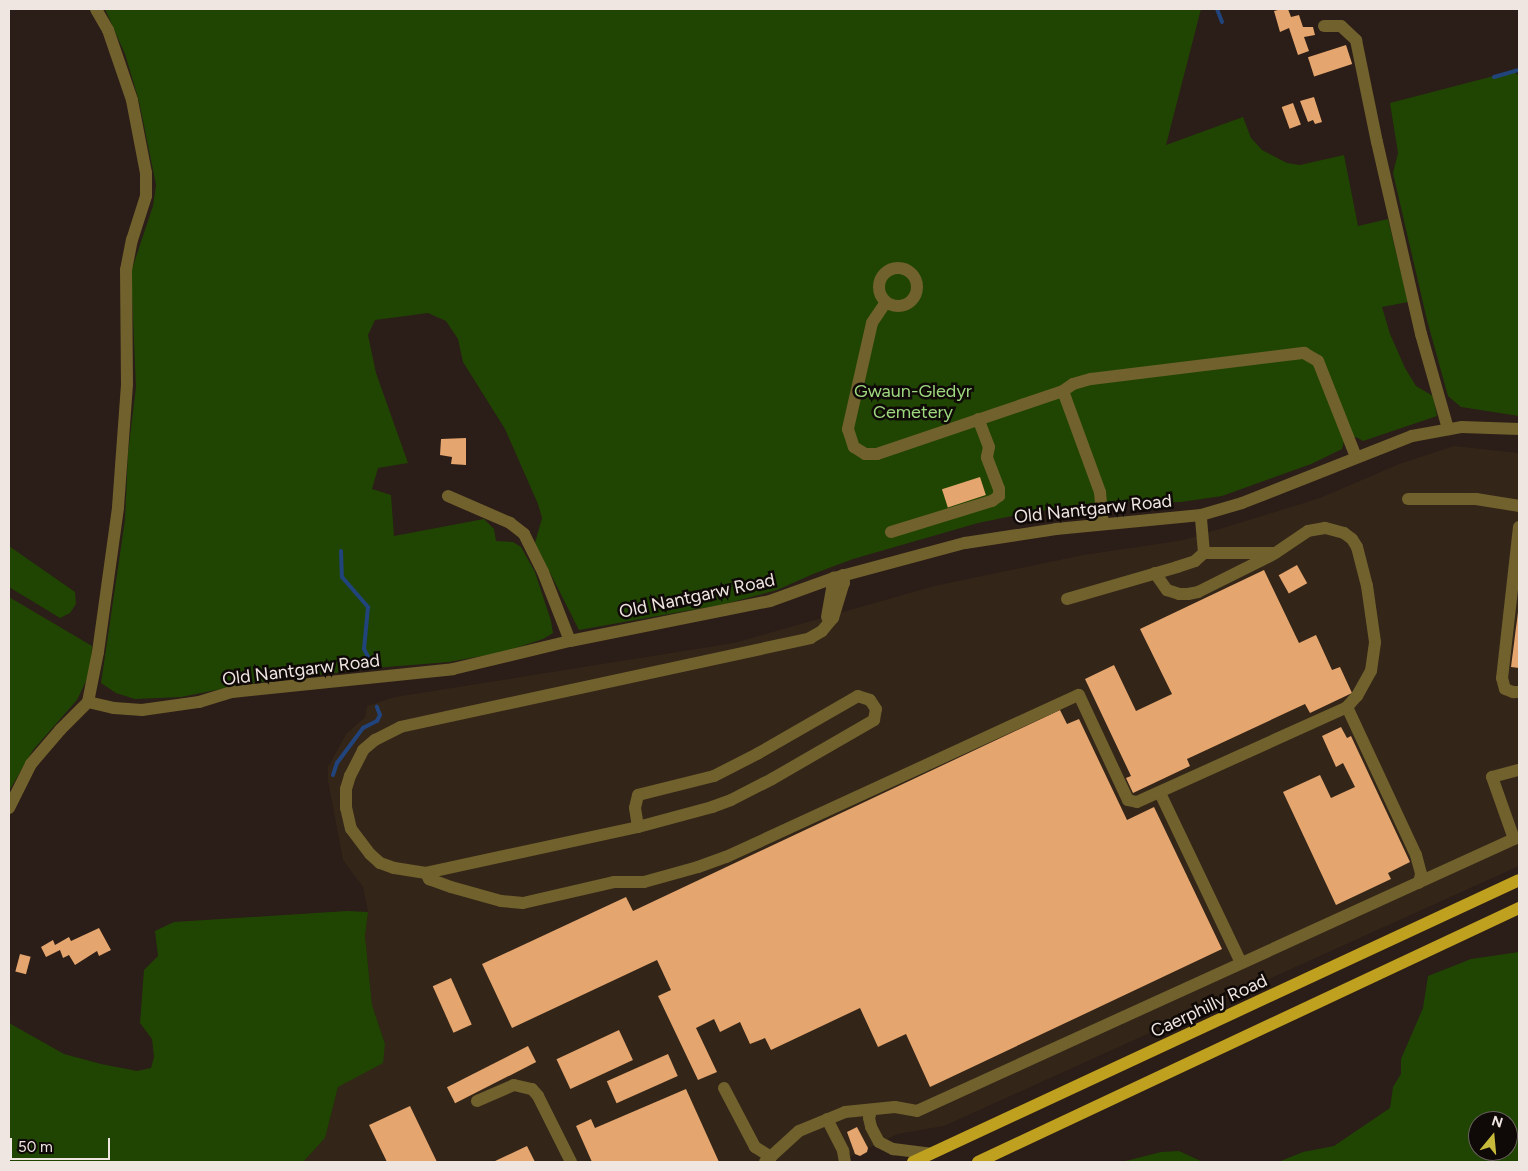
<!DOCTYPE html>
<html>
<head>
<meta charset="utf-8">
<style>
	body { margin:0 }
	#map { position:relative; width:1528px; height:1171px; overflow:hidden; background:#2b1d17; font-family:Figtree,sans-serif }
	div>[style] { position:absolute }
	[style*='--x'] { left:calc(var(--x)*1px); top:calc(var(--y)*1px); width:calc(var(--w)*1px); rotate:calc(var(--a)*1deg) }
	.industrial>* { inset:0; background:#332518 }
	.green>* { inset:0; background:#204503 }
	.stream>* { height:4px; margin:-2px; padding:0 2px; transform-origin:2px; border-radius:2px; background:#21447c }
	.building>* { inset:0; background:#e4a56e; transform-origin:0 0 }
	.minor>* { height:12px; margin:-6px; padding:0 6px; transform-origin:6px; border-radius:6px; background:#70612d }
	.minor>.ring { margin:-6px; padding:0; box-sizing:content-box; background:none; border:12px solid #70612d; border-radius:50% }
	.major>* { height:12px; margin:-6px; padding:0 6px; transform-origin:6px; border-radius:6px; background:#c0a11f }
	span { translate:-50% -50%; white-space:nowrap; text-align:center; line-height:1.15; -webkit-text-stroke:5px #0f0907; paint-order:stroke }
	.park-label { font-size:18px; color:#9ed87f }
	.street-label { font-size:18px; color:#efe5e1 }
	.frame { position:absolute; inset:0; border:10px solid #efe5e1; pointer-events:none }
	.north { position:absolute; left:1468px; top:1111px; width:50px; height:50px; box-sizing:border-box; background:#0f0907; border:1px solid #69615e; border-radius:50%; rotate:17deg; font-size:14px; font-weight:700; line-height:20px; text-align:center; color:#efe5e1 }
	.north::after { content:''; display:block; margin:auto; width:18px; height:22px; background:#c8bb3b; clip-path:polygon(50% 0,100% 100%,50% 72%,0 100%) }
	.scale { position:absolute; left:10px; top:1138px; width:100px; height:22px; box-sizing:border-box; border:2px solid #efe5e1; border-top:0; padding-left:6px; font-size:15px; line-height:18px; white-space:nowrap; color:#efe5e1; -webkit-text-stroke:4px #0f0907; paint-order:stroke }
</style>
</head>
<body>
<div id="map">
	<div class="industrial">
		<div style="clip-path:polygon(1454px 446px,1519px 453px,1519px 866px,944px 1126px,898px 1134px,839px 1162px,303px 1162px,325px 1138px,338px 1087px,385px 1044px,372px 1005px,365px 936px,368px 912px,363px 887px,343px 860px,328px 781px,328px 767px,346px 734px,365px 717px,367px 706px,395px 697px,734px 643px,934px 586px,1083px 555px,1184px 540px,1320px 498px,1399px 464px)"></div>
	</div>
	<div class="green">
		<div style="clip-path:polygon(105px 9px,1201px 9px,1166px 145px,1243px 117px,1251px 138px,1262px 150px,1287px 163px,1300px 165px,1344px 155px,1358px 226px,1388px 219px,1408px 302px,1382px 307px,1390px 334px,1405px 368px,1416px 386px,1433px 396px,1437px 416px,1363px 441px,1356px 437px,1344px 441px,1342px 449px,1311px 464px,1222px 496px,1181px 502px,1108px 502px,1026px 513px,978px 523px,853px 559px,813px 574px,777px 590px,725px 604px,579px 630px,535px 543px,542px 518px,538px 504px,505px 429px,463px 362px,458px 339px,446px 321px,428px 313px,375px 320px,368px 335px,376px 373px,408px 463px,378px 468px,372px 489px,391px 495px,394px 536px,484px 519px,494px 529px,496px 541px,513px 542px,521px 547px,535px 572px,551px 621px,553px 633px,543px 639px,503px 652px,449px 662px,374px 668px,241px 685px,181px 697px,135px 699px,116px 693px,101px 683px,125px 520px,128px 453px,136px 387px,131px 272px,153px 206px,156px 185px,139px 101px,125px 54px)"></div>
		<div style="clip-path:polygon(1513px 71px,1519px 76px,1519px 416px,1461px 407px,1448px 396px,1427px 320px,1393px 173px,1398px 153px,1390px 103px)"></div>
		<div style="clip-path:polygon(9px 546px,75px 592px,76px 604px,70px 613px,60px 618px,9px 587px)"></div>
		<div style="clip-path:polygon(9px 597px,92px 646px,91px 665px,86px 681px,77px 700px,33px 750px,9px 791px)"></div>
		<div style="clip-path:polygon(347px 911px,368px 912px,365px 936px,372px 1005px,385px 1044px,383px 1063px,338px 1087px,325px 1138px,303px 1162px,9px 1162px,9px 1023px,64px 1054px,101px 1064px,137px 1071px,151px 1068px,154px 1057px,152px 1039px,140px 1023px,144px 970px,158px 956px,155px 931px,174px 922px)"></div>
		<div style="clip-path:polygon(evenodd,1519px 952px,1519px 1162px,1278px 1162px,1303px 1152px,1334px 1146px,1390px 1108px,1393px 1087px,1401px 1074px,1401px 1059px,1423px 1008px,1428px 976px,1471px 959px,1519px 952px,1478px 1121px,1508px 1121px,1508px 1151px,1478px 1151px,1478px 1121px)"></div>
		<div style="clip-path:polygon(1179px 1151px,1203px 1162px,1122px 1162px,1161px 1152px)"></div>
	</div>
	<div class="stream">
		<div style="--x:1217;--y:9;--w:14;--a:69"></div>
		<div style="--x:1494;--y:77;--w:26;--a:-16"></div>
		<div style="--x:341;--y:551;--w:26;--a:88"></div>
		<div style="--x:342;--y:577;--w:40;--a:49"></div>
		<div style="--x:368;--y:607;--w:42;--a:95.4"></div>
		<div style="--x:364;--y:649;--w:21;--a:62"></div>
		<div style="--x:333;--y:775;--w:13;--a:-72"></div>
		<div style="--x:337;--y:763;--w:44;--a:-53.4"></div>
		<div style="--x:363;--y:728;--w:16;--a:-27"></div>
		<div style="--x:377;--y:721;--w:7;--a:-63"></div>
		<div style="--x:380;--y:715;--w:9;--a:-111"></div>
	</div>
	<div class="building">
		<div style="clip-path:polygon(1282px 9px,1288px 9px,1291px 17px,1299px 15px,1303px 27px,1313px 27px,1315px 35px,1304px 37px,1309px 51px,1298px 55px,1289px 28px,1280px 32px,1274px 11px)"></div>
		<div style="left:1346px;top:45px;width:20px;height:40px;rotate:72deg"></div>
		<div style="clip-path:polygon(1314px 97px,1322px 122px,1315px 124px,1313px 120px,1308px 122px,1300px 101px)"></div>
		<div style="left:1293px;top:103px;width:23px;height:12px;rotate:70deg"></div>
		<div style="clip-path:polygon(466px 438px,466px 465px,451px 464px,452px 457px,440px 455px,441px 439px)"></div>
		<div style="left:980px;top:477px;width:19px;height:40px;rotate:72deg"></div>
		<div style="left:1297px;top:565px;width:21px;height:21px;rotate:61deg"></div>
		<div style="clip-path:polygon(1264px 570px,1299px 643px,1316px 635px,1332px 670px,1340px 667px,1352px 693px,1310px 713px,1305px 704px,1187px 759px,1190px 766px,1133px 793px,1126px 778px,1131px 776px,1085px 679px,1114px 665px,1136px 711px,1172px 694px,1140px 629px)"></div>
		<div style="clip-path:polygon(1518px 612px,1519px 668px,1511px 667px)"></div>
		<div style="clip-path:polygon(1060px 710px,1067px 724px,1079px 719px,1127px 820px,1154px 807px,1222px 949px,930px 1087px,906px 1034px,878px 1047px,860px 1008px,771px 1050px,765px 1038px,750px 1044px,740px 1022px,720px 1032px,714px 1019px,696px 1028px,717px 1072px,698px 1080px,658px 996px,671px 990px,657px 960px,512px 1028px,482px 964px,626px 897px,633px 911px)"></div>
		<div style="clip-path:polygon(1341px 727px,1347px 738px,1351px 736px,1410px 862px,1388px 873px,1391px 879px,1336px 905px,1283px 792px,1320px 775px,1331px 798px,1355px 787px,1343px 763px,1336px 767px,1322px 736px)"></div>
		<div style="clip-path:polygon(99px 928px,111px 950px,99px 956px,97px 951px,75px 965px,69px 955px,63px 958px,60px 950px,46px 957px,41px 947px,53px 940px,55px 945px,69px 937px,71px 941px)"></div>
		<div style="left:20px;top:954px;width:11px;height:18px;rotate:15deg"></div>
		<div style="left:451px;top:978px;width:51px;height:20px;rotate:66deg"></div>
		<div style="left:619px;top:1030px;width:33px;height:69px;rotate:65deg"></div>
		<div style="left:528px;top:1046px;width:18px;height:91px;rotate:63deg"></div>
		<div style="left:668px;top:1054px;width:24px;height:67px;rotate:66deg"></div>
		<div style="clip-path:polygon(686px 1089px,719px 1162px,592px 1162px,576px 1126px,591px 1119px,595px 1128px)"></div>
		<div style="clip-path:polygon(410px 1106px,437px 1162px,387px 1162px,369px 1125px)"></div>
		<div style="clip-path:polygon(857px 1127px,868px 1148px,867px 1152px,860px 1156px,855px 1154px,847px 1132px)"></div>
		<div style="clip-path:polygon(527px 1146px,535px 1162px,493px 1162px)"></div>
	</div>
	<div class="minor">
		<div style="--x:1324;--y:26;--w:17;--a:0"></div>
		<div style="--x:1341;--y:26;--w:21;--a:43"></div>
		<div style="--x:1356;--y:40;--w:104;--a:78.4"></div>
		<div style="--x:1377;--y:142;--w:197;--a:77.1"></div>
		<div style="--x:1421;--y:334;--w:99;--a:74.1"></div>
		<div class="ring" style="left:879px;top:268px;width:26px;height:26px"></div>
		<div style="--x:886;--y:302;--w:25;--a:124"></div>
		<div style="--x:872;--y:323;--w:109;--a:102.8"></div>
		<div style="--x:848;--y:429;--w:19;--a:72"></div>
		<div style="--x:854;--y:447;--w:13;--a:32"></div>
		<div style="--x:865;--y:454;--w:12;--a:0"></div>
		<div style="--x:877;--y:454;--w:196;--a:-18.7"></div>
		<div style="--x:1063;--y:391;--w:12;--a:-35"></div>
		<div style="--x:1073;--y:384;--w:19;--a:-16"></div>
		<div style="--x:1091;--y:379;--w:215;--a:-7"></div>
		<div style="--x:1304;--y:353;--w:16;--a:30"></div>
		<div style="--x:1318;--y:361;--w:103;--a:68.4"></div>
		<div style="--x:1063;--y:391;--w:108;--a:69.9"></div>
		<div style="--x:1100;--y:492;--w:32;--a:85"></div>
		<div style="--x:448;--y:496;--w:68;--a:23.5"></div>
		<div style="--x:510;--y:523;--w:18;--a:38"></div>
		<div style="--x:524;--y:534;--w:42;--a:63.4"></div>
		<div style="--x:543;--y:572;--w:74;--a:68.6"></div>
		<div style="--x:1408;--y:499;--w:68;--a:0"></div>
		<div style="--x:1476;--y:499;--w:44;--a:9.2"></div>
		<div style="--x:1519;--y:527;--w:152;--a:96.4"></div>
		<div style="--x:1502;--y:678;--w:11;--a:75"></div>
		<div style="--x:1505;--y:689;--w:9;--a:21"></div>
		<div style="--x:1513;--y:692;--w:6;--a:0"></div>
		<div style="--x:891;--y:532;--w:106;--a:-17.1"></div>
		<div style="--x:992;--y:501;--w:9;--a:-36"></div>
		<div style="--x:999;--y:496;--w:7;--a:-90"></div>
		<div style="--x:999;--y:489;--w:34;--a:-111"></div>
		<div style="--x:987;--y:457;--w:10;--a:-79"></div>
		<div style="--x:989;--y:447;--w:30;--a:-111"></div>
		<div style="--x:1155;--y:573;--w:21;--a:55"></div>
		<div style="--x:1167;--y:590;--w:13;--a:18"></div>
		<div style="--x:1179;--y:594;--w:9;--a:0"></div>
		<div style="--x:1188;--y:594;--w:10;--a:-11"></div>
		<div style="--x:1198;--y:592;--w:83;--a:-26.6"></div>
		<div style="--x:1067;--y:599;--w:115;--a:-16.2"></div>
		<div style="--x:1177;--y:567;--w:19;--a:-18"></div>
		<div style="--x:1195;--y:561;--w:12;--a:-42"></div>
		<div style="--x:827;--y:617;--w:40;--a:-80"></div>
		<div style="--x:88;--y:702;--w:51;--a:-78.7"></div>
		<div style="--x:98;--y:652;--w:146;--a:-82.1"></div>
		<div style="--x:118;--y:507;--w:123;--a:-85.8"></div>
		<div style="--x:127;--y:384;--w:114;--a:-90.5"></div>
		<div style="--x:126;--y:270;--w:31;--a:-79"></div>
		<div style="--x:132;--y:240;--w:46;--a:-72.3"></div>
		<div style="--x:146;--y:196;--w:23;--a:-90"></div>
		<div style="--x:146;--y:173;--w:74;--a:-100.9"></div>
		<div style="--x:132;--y:100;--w:74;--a:-108.9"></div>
		<div style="--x:108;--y:30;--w:24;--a:-120"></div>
		<div style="--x:1347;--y:707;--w:163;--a:65"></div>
		<div style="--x:1416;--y:855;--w:20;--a:75"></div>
		<div style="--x:1421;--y:874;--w:9;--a:103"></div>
		<div style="--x:1160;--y:793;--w:188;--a:64.5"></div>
		<div style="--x:9;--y:808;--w:49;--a:-63.4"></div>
		<div style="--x:31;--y:764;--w:45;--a:-49.5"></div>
		<div style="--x:60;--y:730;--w:40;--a:-45"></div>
		<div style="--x:88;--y:702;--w:27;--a:13"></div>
		<div style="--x:114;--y:708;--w:28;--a:4"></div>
		<div style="--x:142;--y:710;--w:58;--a:-8"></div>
		<div style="--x:199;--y:702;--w:34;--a:-17"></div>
		<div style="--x:232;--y:692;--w:222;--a:-5.9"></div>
		<div style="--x:453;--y:669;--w:120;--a:-13.5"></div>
		<div style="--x:570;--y:641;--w:204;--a:-11.3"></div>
		<div style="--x:770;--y:601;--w:68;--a:-19.8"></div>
		<div style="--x:834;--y:578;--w:136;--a:-15"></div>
		<div style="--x:965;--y:543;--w:92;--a:-8.7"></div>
		<div style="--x:1056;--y:529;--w:146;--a:-5.5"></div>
		<div style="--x:1201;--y:515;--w:43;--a:-16.3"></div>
		<div style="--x:1242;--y:503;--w:183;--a:-21.5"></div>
		<div style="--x:1412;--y:436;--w:51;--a:-10.2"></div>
		<div style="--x:1462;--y:427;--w:57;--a:2"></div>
		<div style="--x:638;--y:827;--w:77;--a:-15.1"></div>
		<div style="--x:712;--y:807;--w:20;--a:-20"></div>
		<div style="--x:731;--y:800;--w:46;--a:-27.1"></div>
		<div style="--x:772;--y:779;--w:118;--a:-30"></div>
		<div style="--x:874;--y:720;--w:11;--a:-80"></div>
		<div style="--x:876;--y:709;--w:11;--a:-124"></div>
		<div style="--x:870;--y:700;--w:13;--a:-162"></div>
		<div style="--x:858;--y:696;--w:116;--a:150.1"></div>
		<div style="--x:757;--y:754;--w:48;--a:152.9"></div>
		<div style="--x:714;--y:776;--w:78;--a:166"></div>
		<div style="--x:638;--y:795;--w:13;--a:103"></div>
		<div style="--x:635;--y:808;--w:19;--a:81"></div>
		<div style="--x:638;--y:827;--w:217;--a:167.8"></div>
		<div style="--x:426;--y:873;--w:32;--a:-171"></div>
		<div style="--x:394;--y:868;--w:15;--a:-160"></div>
		<div style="--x:380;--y:863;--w:13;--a:-138"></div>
		<div style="--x:370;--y:854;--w:31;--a:-127"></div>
		<div style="--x:351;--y:829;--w:22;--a:-103"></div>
		<div style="--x:346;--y:808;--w:19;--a:-90"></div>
		<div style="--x:346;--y:789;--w:14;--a:-73"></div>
		<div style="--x:350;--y:776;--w:29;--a:-63"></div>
		<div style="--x:363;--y:750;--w:16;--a:-40"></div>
		<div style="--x:375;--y:740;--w:28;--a:-27"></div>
		<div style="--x:400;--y:727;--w:420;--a:-12.2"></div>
		<div style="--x:810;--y:638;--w:14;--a:-30"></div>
		<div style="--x:822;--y:631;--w:17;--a:-50"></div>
		<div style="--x:833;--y:618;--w:37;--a:-73"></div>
		<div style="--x:844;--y:583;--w:8;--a:-97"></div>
		<div style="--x:426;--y:873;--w:7;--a:63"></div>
		<div style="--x:429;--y:879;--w:23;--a:20"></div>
		<div style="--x:451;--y:887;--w:52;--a:15.6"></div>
		<div style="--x:501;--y:901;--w:22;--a:5"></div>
		<div style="--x:523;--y:903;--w:93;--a:-13"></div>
		<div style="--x:614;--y:882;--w:30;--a:0"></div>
		<div style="--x:644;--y:882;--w:56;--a:-15.5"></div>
		<div style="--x:698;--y:867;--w:30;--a:-20"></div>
		<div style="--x:726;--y:857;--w:388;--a:-24.7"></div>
		<div style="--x:1079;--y:695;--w:116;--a:65"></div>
		<div style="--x:1128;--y:800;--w:9;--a:13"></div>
		<div style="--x:1137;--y:802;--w:230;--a:-24.3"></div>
		<div style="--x:1347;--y:707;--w:15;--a:-48"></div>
		<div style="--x:1357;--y:696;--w:29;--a:-61"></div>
		<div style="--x:1371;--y:671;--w:29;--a:-82"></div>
		<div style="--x:1375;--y:642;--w:57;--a:-98.1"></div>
		<div style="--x:1367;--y:586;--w:40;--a:-104.4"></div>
		<div style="--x:1357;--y:547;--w:9;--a:-122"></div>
		<div style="--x:1352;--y:539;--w:10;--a:-143"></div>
		<div style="--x:1344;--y:533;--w:20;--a:-165"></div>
		<div style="--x:1325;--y:528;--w:17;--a:170"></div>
		<div style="--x:1308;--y:531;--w:40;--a:146"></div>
		<div style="--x:1275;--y:553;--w:71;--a:180"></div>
		<div style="--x:1204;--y:553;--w:38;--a:-95"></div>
		<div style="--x:724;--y:1088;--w:67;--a:62.3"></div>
		<div style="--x:755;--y:1147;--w:19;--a:32"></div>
		<div style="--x:477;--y:1101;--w:40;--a:-23.4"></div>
		<div style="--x:514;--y:1085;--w:18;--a:13"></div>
		<div style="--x:532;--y:1089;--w:9;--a:49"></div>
		<div style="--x:538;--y:1096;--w:74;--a:63.4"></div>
		<div style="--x:871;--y:1111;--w:7;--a:106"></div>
		<div style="--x:869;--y:1118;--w:9;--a:77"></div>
		<div style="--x:871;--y:1127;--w:17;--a:62"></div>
		<div style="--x:879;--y:1142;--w:16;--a:27"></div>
		<div style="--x:893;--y:1149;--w:38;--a:7"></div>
		<div style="--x:827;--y:1119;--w:36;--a:63"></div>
		<div style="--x:843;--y:1151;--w:11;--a:80"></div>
		<div style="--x:765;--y:1162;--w:46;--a:-42.4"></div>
		<div style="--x:799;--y:1131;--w:50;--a:-22.4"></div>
		<div style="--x:845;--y:1112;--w:50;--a:-5.7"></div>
		<div style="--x:895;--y:1107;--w:22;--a:10"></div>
		<div style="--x:917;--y:1111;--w:656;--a:-24.49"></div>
		<div style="--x:1514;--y:839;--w:66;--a:-109.5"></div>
		<div style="--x:1492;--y:777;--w:28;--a:-15"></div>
	</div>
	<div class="major">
		<div style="--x:913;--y:1162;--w:668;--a:-24.95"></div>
		<div style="--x:978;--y:1162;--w:598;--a:-25.15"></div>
	</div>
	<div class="park-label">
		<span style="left:913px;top:402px">Gwaun-Gledyr<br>Cemetery</span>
	</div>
	<div class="street-label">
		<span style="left:1093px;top:509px;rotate:-6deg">Old Nantgarw Road</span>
		<span style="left:697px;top:596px;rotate:-12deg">Old Nantgarw Road</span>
		<span style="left:301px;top:670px;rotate:-7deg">Old Nantgarw Road</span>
		<span style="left:1209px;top:1006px;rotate:-25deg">Caerphilly Road</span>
	</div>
	<div class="frame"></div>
	<div class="north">N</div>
	<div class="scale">50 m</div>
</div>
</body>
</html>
